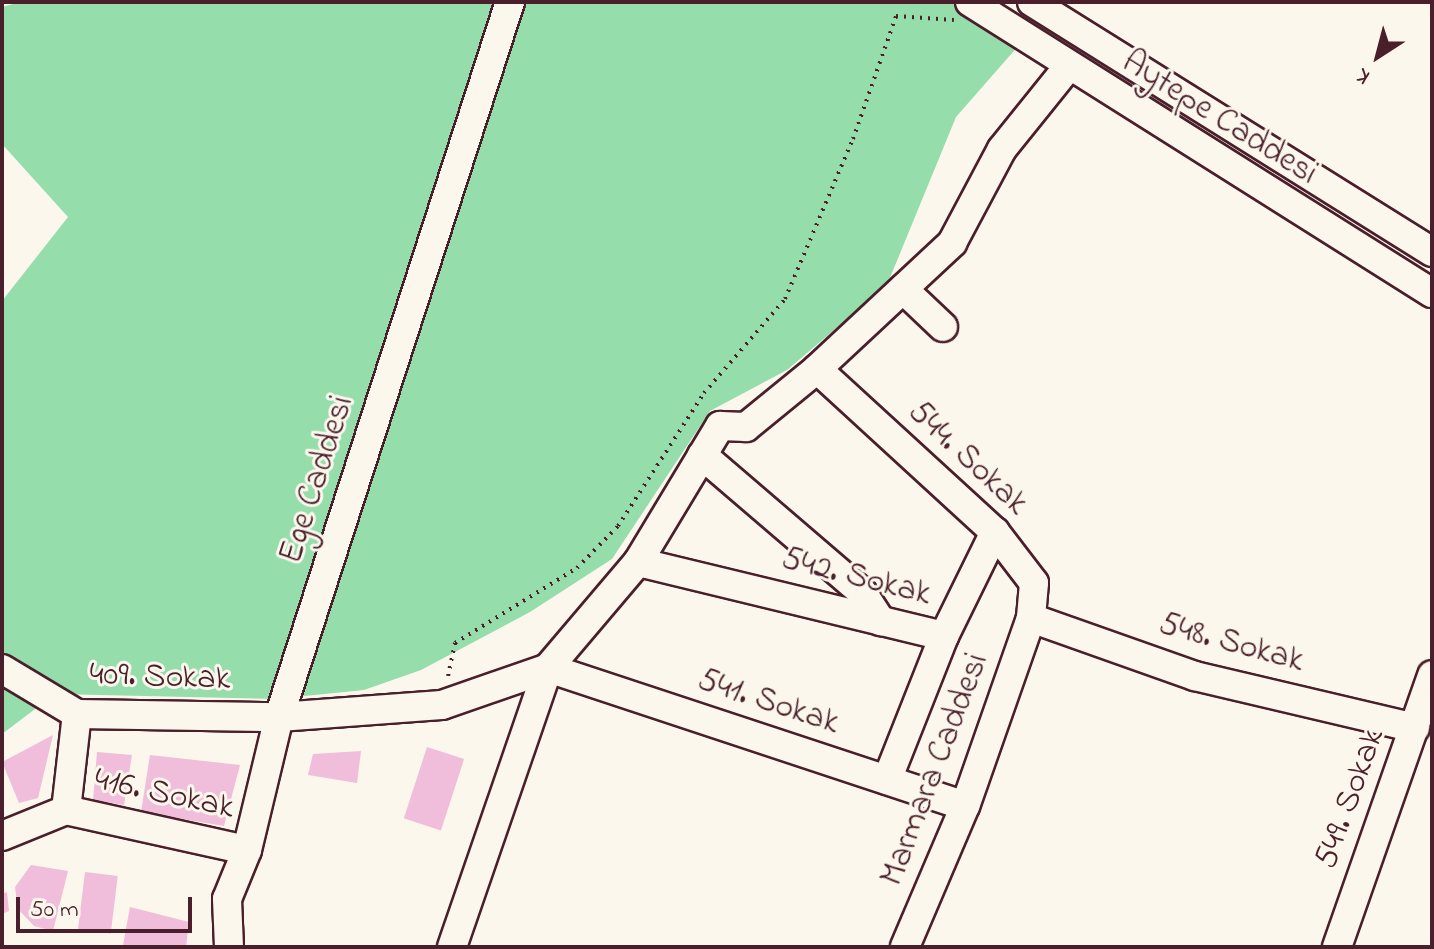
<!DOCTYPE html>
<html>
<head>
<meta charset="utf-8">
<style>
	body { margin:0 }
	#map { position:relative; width:1434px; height:949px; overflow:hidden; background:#fbf7ec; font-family:"Indie Flower",sans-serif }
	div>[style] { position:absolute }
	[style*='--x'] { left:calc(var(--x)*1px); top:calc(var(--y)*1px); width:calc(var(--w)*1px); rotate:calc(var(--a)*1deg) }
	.green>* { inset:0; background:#95ddab }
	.building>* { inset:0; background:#f0bddb; transform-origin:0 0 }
	.path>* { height:4px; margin-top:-2px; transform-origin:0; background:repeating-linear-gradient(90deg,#4a1f2b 0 2px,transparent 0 8px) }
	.roads { filter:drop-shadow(2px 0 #4a1f2b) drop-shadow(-2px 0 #4a1f2b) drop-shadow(0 2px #4a1f2b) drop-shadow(0 -2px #4a1f2b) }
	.minor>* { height:28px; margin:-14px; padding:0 14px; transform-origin:14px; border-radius:14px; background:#fbf7ec }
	span { translate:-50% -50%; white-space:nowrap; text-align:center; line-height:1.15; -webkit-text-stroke:6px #fbf7ec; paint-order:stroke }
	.street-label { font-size:34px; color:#4a1f2b }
	.frame { position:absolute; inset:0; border:4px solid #4a1f2b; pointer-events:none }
	.north { position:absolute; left:1338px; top:16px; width:80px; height:80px; -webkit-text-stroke:6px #fbf7ec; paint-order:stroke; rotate:216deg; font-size:22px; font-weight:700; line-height:32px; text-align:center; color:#4a1f2b }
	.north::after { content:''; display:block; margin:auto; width:28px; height:36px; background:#4a1f2b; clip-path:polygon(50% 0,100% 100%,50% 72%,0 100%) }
	.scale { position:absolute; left:16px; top:897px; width:176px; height:36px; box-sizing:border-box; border:4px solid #4a1f2b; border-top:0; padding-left:10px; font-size:24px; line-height:28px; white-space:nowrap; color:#4a1f2b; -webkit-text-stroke:6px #fbf7ec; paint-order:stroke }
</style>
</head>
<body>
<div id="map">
	<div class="green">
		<div style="clip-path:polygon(21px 2px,960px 2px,1020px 44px,956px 117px,887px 285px,787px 370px,710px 411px,612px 559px,530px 612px,421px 670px,364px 690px,275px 699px,55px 694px,2px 734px,2px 301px,68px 217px,2px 144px,2px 7px)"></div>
	</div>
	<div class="building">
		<div style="clip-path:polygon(53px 735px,38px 798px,19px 803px,2px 762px)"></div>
		<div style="left:427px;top:747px;width:39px;height:75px;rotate:18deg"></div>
		<div style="clip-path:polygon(361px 751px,357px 783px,308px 775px,313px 754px)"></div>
		<div style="clip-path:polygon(97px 752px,132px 755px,124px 805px,93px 800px)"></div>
		<div style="clip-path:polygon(150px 755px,240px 765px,224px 826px,141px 812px)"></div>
		<div style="clip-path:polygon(31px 865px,68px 871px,53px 931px,34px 926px,18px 909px,15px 887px)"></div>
		<div style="left:85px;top:872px;width:33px;height:58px;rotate:7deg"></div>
		<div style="clip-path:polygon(7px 892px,9px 911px,2px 914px,2px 894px)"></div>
		<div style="clip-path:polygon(130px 907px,189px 922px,186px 947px,123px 945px)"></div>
	</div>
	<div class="path">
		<div style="--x:448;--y:676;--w:34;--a:-78"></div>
		<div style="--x:455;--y:643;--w:143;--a:-31.6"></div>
		<div style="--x:577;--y:568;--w:59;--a:-45.7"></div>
		<div style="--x:618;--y:526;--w:158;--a:-57.1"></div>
		<div style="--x:704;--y:393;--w:124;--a:-49.2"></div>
		<div style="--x:785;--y:299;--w:174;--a:-67"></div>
		<div style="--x:853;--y:139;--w:130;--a:-70.7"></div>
		<div style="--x:896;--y:16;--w:58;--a:3.9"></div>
	</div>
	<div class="roads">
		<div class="minor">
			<div style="--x:970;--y:2;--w:546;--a:32.21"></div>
			<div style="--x:1032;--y:2;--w:472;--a:32"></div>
			<div style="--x:903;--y:289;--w:55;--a:43.5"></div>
			<div style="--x:817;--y:369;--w:241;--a:42.5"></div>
			<div style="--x:995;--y:532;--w:64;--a:52.6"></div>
			<div style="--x:1034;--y:583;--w:35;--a:95"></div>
			<div style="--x:1031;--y:618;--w:199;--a:109.3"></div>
			<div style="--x:965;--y:806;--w:153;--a:113.1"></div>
			<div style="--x:702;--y:455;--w:211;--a:40.6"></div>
			<div style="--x:862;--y:592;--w:35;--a:57"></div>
			<div style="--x:638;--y:562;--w:315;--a:13.6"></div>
			<div style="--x:944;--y:636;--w:116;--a:-63.9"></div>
			<div style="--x:1031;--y:618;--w:174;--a:19.5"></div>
			<div style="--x:1195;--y:676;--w:226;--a:13.3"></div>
			<div style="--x:548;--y:668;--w:439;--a:18.3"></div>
			<div style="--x:2;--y:669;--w:87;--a:31"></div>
			<div style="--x:77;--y:714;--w:202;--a:0.9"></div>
			<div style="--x:279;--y:717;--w:163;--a:-4.2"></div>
			<div style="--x:442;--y:705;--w:112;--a:-19.2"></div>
			<div style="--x:887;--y:780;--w:155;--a:-68.4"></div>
			<div style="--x:66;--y:810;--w:185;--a:12.5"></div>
			<div style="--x:66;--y:810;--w:97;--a:-83.5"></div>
			<div style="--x:2;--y:836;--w:69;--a:-22.1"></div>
			<div style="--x:229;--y:947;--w:48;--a:-92.4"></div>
			<div style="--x:227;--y:899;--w:53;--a:-67.8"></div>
			<div style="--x:247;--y:850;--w:137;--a:-76.5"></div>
			<div style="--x:279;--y:717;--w:751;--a:-72.1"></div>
			<div style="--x:452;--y:947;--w:295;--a:-71"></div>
			<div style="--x:548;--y:668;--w:139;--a:-49.7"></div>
			<div style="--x:638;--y:562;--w:159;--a:-58.9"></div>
			<div style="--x:720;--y:426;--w:26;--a:2"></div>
			<div style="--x:746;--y:427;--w:92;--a:-39.2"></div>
			<div style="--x:817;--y:369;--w:185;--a:-43"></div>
			<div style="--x:952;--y:243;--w:106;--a:-62"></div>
			<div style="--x:1002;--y:149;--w:105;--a:-51.2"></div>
			<div style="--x:1337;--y:947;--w:288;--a:-70.7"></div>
		</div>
	</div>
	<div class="street-label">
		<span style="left:1219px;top:119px;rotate:32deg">Aytepe Caddesi</span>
		<span style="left:967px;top:459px;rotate:43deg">544. Sokak</span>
		<span style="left:318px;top:480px;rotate:-72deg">Ege Caddesi</span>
		<span style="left:856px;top:578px;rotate:14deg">542. Sokak</span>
		<span style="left:1231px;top:644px;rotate:15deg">548. Sokak</span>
		<span style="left:160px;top:678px;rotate:2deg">409. Sokak</span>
		<span style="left:768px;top:703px;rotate:18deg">541. Sokak</span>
		<span style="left:936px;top:770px;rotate:-69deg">Marmara Caddesi</span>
		<span style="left:164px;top:795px;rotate:12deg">416. Sokak</span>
		<span style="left:1351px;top:799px;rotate:-70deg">549. Sokak</span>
	</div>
	<div class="frame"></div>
	<div class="north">K</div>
	<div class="scale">50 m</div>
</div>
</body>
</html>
